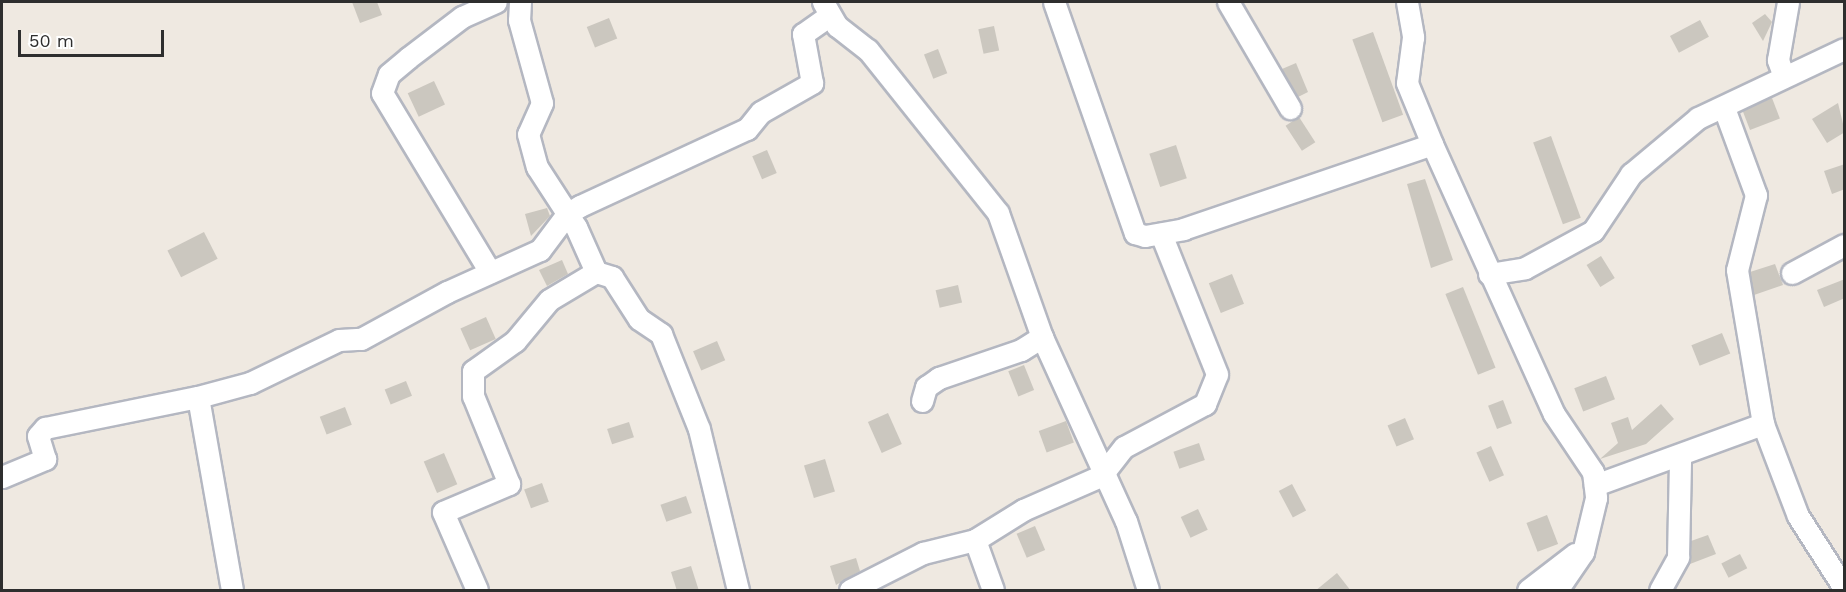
<!DOCTYPE html>
<html>
<head>
<meta charset="utf-8">
<style>
	body { margin:0 }
	#map { position:relative; width:1846px; height:592px; overflow:hidden; background:#efe9e1; font-family:"Work Sans",sans-serif }
	div>[style] { position:absolute }
	[style*='--x'] { left:calc(var(--x)*1px); top:calc(var(--y)*1px); width:calc(var(--w)*1px); rotate:calc(var(--a)*1deg) }
	.building>* { inset:0; background:#cbc7bf; transform-origin:0 0 }
	.roads { filter:drop-shadow(2px 0 #b4b7c1) drop-shadow(-2px 0 #b4b7c1) drop-shadow(0 2px #b4b7c1) drop-shadow(0 -2px #b4b7c1) }
	.minor>* { height:21px; margin:-10.5px; padding:0 10.5px; transform-origin:10.5px; border-radius:10.5px; background:#fff }
	span { translate:-50% -50%; white-space:nowrap; text-align:center; line-height:1.15; -webkit-text-stroke:4.5px #fff; paint-order:stroke }
	.frame { position:absolute; inset:0; border:3px solid #2e2e2e; pointer-events:none }
	.scale { position:absolute; left:18px; top:30px; width:146px; height:27px; box-sizing:border-box; border:3px solid #2e2e2e; border-top:0; padding-left:8px; font-size:18px; line-height:21px; white-space:nowrap; color:#2e2e2e; -webkit-text-stroke:4px #fff; paint-order:stroke }
</style>
</head>
<body>
<div id="map">
	<div class="building">
		<div style="clip-path:polygon(352px 2px,377px 2px,382px 15px,360px 23px)"></div>
		<div style="clip-path:polygon(1765px 14px,1772px 22px,1763px 41px,1752px 23px)"></div>
		<div style="left:609px;top:18px;width:22px;height:24px;rotate:68deg"></div>
		<div style="left:1700px;top:20px;width:19px;height:34px;rotate:62deg"></div>
		<div style="left:994px;top:26px;width:25px;height:16px;rotate:78deg"></div>
		<div style="left:1373px;top:32px;width:88px;height:22px;rotate:70deg"></div>
		<div style="left:938px;top:49px;width:26px;height:15px;rotate:69deg"></div>
		<div style="clip-path:polygon(1296px 63px,1308px 92px,1298px 97px,1282px 69px)"></div>
		<div style="left:434px;top:81px;width:26px;height:29px;rotate:65deg"></div>
		<div style="left:1772px;top:98px;width:22px;height:32px;rotate:69deg"></div>
		<div style="clip-path:polygon(1838px 103px,1845px 132px,1827px 143px,1812px 119px)"></div>
		<div style="left:1299px;top:117px;width:30px;height:16px;rotate:57deg"></div>
		<div style="left:1551px;top:136px;width:87px;height:19px;rotate:70deg"></div>
		<div style="left:1176px;top:145px;width:35px;height:28px;rotate:72deg"></div>
		<div style="left:767px;top:150px;width:25px;height:16px;rotate:67deg"></div>
		<div style="clip-path:polygon(1845px 164px,1845px 189px,1832px 194px,1824px 171px)"></div>
		<div style="clip-path:polygon(1425px 179px,1453px 260px,1431px 268px,1407px 184px)"></div>
		<div style="clip-path:polygon(547px 208px,550px 216px,531px 236px,525px 214px)"></div>
		<div style="left:204px;top:232px;width:30px;height:41px;rotate:63deg"></div>
		<div style="left:1601px;top:256px;width:26px;height:17px;rotate:58deg"></div>
		<div style="clip-path:polygon(562px 260px,568px 274px,547px 286px,539px 270px)"></div>
		<div style="clip-path:polygon(1775px 264px,1783px 285px,1754px 295px,1750px 272px)"></div>
		<div style="left:1232px;top:274px;width:32px;height:25px;rotate:68deg"></div>
		<div style="clip-path:polygon(1845px 279px,1845px 298px,1824px 307px,1817px 290px)"></div>
		<div style="left:958px;top:285px;width:18px;height:23px;rotate:77deg"></div>
		<div style="left:1463px;top:287px;width:87px;height:19px;rotate:68deg"></div>
		<div style="left:486px;top:317px;width:24px;height:28px;rotate:66deg"></div>
		<div style="left:1722px;top:333px;width:22px;height:33px;rotate:68deg"></div>
		<div style="left:717px;top:341px;width:21px;height:26px;rotate:67deg"></div>
		<div style="left:1024px;top:365px;width:27px;height:17px;rotate:68deg"></div>
		<div style="left:1606px;top:376px;width:25px;height:34px;rotate:69deg"></div>
		<div style="left:406px;top:381px;width:16px;height:23px;rotate:68deg"></div>
		<div style="left:1503px;top:400px;width:25px;height:16px;rotate:69deg"></div>
		<div style="clip-path:polygon(1661px 404px,1674px 419px,1646px 444px,1600px 459px,1618px 443px,1611px 423px,1628px 417px,1632px 430px)"></div>
		<div style="left:345px;top:407px;width:19px;height:27px;rotate:69deg"></div>
		<div style="left:888px;top:413px;width:34px;height:22px;rotate:66deg"></div>
		<div style="left:1405px;top:418px;width:23px;height:19px;rotate:67deg"></div>
		<div style="left:1066px;top:421px;width:23px;height:29px;rotate:70deg"></div>
		<div style="left:629px;top:422px;width:16px;height:23px;rotate:72deg"></div>
		<div style="left:1199px;top:443px;width:18px;height:27px;rotate:71deg"></div>
		<div style="left:1491px;top:446px;width:32px;height:16px;rotate:66deg"></div>
		<div style="left:444px;top:453px;width:34px;height:22px;rotate:67deg"></div>
		<div style="left:825px;top:459px;width:34px;height:22px;rotate:73deg"></div>
		<div style="left:542px;top:483px;width:20px;height:19px;rotate:70deg"></div>
		<div style="left:1292px;top:484px;width:30px;height:15px;rotate:62deg"></div>
		<div style="left:686px;top:496px;width:18px;height:27px;rotate:71deg"></div>
		<div style="left:1198px;top:509px;width:23px;height:19px;rotate:65deg"></div>
		<div style="left:1547px;top:515px;width:31px;height:22px;rotate:69deg"></div>
		<div style="left:1035px;top:526px;width:26px;height:20px;rotate:67deg"></div>
		<div style="clip-path:polygon(1708px 535px,1716px 554px,1690px 564px,1691px 541px)"></div>
		<div style="left:1740px;top:554px;width:16px;height:21px;rotate:63deg"></div>
		<div style="clip-path:polygon(856px 558px,860px 571px,836px 585px,830px 566px)"></div>
		<div style="clip-path:polygon(691px 566px,699px 591px,677px 591px,671px 572px)"></div>
		<div style="clip-path:polygon(1337px 573px,1351px 591px,1315px 591px)"></div>
	</div>
	<div class="roads">
		<div class="minor">
			<div style="--x:520;--y:2;--w:18;--a:93"></div>
			<div style="--x:519;--y:20;--w:86;--a:74.5"></div>
			<div style="--x:542;--y:103;--w:34;--a:114"></div>
			<div style="--x:528;--y:134;--w:34;--a:75"></div>
			<div style="--x:537;--y:167;--w:72;--a:57"></div>
			<div style="--x:576;--y:227;--w:49;--a:66"></div>
			<div style="--x:596;--y:272;--w:17;--a:17"></div>
			<div style="--x:612;--y:277;--w:50;--a:57.3"></div>
			<div style="--x:639;--y:319;--w:27;--a:34"></div>
			<div style="--x:661;--y:334;--w:102;--a:68.2"></div>
			<div style="--x:699;--y:429;--w:166;--a:76.4"></div>
			<div style="--x:823;--y:2;--w:28;--a:60"></div>
			<div style="--x:837;--y:26;--w:39;--a:38"></div>
			<div style="--x:868;--y:50;--w:208;--a:51.4"></div>
			<div style="--x:998;--y:213;--w:132;--a:70.5"></div>
			<div style="--x:1042;--y:337;--w:202;--a:65.5"></div>
			<div style="--x:1126;--y:521;--w:72;--a:72.3"></div>
			<div style="--x:1054;--y:2;--w:245;--a:70.7"></div>
			<div style="--x:1135;--y:233;--w:10;--a:17"></div>
			<div style="--x:1145;--y:236;--w:39;--a:-10"></div>
			<div style="--x:1183;--y:229;--w:263;--a:-18.8"></div>
			<div style="--x:1432;--y:144;--w:296;--a:65.7"></div>
			<div style="--x:1554;--y:414;--w:70;--a:56.1"></div>
			<div style="--x:1593;--y:472;--w:26;--a:83"></div>
			<div style="--x:1596;--y:498;--w:56;--a:103.5"></div>
			<div style="--x:1583;--y:552;--w:46;--a:124.4"></div>
			<div style="--x:1228;--y:2;--w:123;--a:59.7"></div>
			<div style="--x:1407;--y:2;--w:36;--a:80"></div>
			<div style="--x:1413;--y:37;--w:46;--a:97.4"></div>
			<div style="--x:1407;--y:83;--w:66;--a:67.7"></div>
			<div style="--x:1783;--y:74;--w:15;--a:-110"></div>
			<div style="--x:1778;--y:60;--w:59;--a:-80.2"></div>
			<div style="--x:1724;--y:108;--w:93;--a:69.8"></div>
			<div style="--x:1756;--y:195;--w:77;--a:104.2"></div>
			<div style="--x:1737;--y:270;--w:156;--a:80.4"></div>
			<div style="--x:1763;--y:424;--w:98;--a:69.2"></div>
			<div style="--x:1798;--y:516;--w:85;--a:57.4"></div>
			<div style="--x:490;--y:272;--w:209;--a:-121.1"></div>
			<div style="--x:382;--y:93;--w:20;--a:-70"></div>
			<div style="--x:389;--y:74;--w:25;--a:-40"></div>
			<div style="--x:408;--y:58;--w:68;--a:-37.2"></div>
			<div style="--x:462;--y:17;--w:37;--a:-24"></div>
			<div style="--x:1792;--y:273;--w:59;--a:-28.3"></div>
			<div style="--x:1489;--y:274;--w:36;--a:-9"></div>
			<div style="--x:1525;--y:268;--w:77;--a:-28.6"></div>
			<div style="--x:1593;--y:231;--w:69;--a:-56.3"></div>
			<div style="--x:1631;--y:174;--w:87;--a:-39.9"></div>
			<div style="--x:1698;--y:118;--w:161;--a:-25.3"></div>
			<div style="--x:922;--y:401;--w:15;--a:-74"></div>
			<div style="--x:926;--y:387;--w:16;--a:-35"></div>
			<div style="--x:939;--y:378;--w:87;--a:-18.9"></div>
			<div style="--x:1021;--y:350;--w:25;--a:-32"></div>
			<div style="--x:2;--y:477;--w:47;--a:-22.7"></div>
			<div style="--x:45;--y:459;--w:24;--a:-107"></div>
			<div style="--x:38;--y:436;--w:11;--a:-49"></div>
			<div style="--x:45;--y:428;--w:156;--a:-11.5"></div>
			<div style="--x:1595;--y:485;--w:179;--a:-20"></div>
			<div style="--x:975;--y:540;--w:53;--a:70.2"></div>
			<div style="--x:232;--y:590;--w:196;--a:-100"></div>
			<div style="--x:198;--y:397;--w:54;--a:-15.1"></div>
			<div style="--x:250;--y:383;--w:99;--a:-25.8"></div>
			<div style="--x:339;--y:340;--w:22;--a:-3"></div>
			<div style="--x:361;--y:339;--w:98;--a:-28.7"></div>
			<div style="--x:447;--y:292;--w:102;--a:-24.3"></div>
			<div style="--x:540;--y:250;--w:45;--a:-53.1"></div>
			<div style="--x:567;--y:214;--w:15;--a:-32"></div>
			<div style="--x:580;--y:206;--w:184;--a:-24.8"></div>
			<div style="--x:747;--y:129;--w:22;--a:-51"></div>
			<div style="--x:761;--y:112;--w:59;--a:-29.6"></div>
			<div style="--x:812;--y:83;--w:50;--a:-100.4"></div>
			<div style="--x:803;--y:34;--w:32;--a:-35"></div>
			<div style="--x:477;--y:590;--w:85;--a:-113.6"></div>
			<div style="--x:443;--y:512;--w:72;--a:-23"></div>
			<div style="--x:509;--y:484;--w:95;--a:-112.2"></div>
			<div style="--x:473;--y:396;--w:25;--a:-90"></div>
			<div style="--x:473;--y:371;--w:52;--a:-35.5"></div>
			<div style="--x:515;--y:341;--w:53;--a:-50.3"></div>
			<div style="--x:549;--y:300;--w:55;--a:-30.8"></div>
			<div style="--x:850;--y:590;--w:82;--a:-26.9"></div>
			<div style="--x:923;--y:553;--w:54;--a:-14"></div>
			<div style="--x:975;--y:540;--w:57;--a:-32"></div>
			<div style="--x:1023;--y:510;--w:85;--a:-23.6"></div>
			<div style="--x:1101;--y:476;--w:37;--a:-52"></div>
			<div style="--x:1124;--y:447;--w:92;--a:-28"></div>
			<div style="--x:1205;--y:404;--w:32;--a:-68"></div>
			<div style="--x:1217;--y:374;--w:151;--a:-111.8"></div>
			<div style="--x:1528;--y:590;--w:59;--a:-37.5"></div>
			<div style="--x:1660;--y:590;--w:38;--a:-61"></div>
			<div style="--x:1678;--y:557;--w:99;--a:-88.8"></div>
		</div>
	</div>
	<div class="frame"></div>
	<div class="scale">50 m</div>
</div>
</body>
</html>
